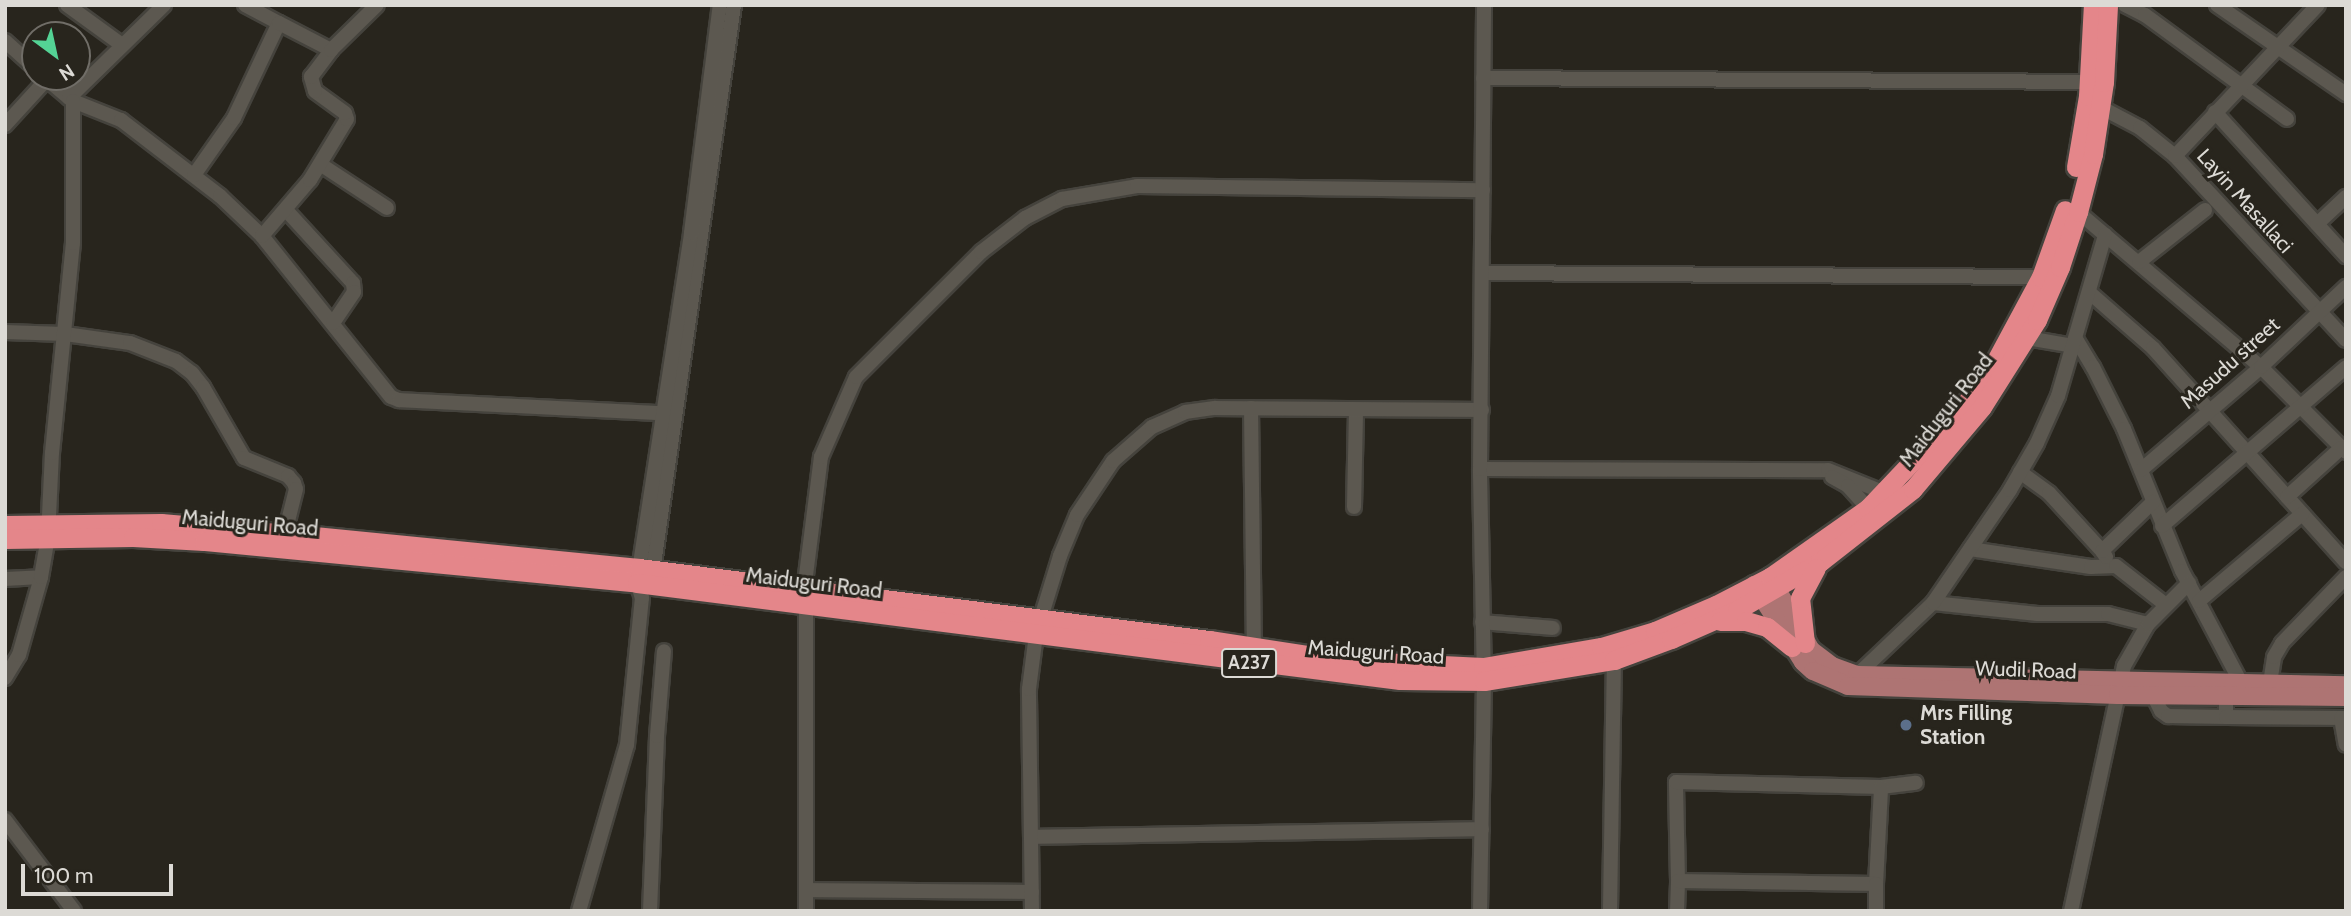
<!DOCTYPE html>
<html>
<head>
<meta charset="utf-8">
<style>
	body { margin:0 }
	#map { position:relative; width:2351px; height:916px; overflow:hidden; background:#28251d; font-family:Cabin,sans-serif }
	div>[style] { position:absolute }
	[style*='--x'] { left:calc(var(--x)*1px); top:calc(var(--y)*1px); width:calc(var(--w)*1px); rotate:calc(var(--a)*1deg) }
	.roads { filter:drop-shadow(2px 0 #45433d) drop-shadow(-2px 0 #45433d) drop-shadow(0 2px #45433d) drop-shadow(0 -2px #45433d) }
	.minor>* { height:14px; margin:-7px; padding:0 7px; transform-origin:7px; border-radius:7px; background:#5c5850 }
	.major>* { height:18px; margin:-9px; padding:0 9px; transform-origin:9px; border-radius:9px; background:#ae7473 }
	.highway>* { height:19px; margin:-9.5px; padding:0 9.5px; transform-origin:9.5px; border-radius:9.5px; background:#e4868a }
	.dots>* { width:19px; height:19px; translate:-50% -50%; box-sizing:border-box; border:4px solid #28251d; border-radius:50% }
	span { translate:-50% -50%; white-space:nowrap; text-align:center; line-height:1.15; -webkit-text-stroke:6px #28251d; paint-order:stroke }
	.shield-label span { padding:2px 5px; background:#28251d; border:2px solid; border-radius:5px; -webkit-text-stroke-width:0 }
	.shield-label { font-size:19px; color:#dcdad5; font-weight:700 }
	.street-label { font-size:21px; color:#dcdad5 }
	.poi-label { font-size:21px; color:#dcdad5; font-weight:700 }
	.left { translate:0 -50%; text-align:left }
	.frame { position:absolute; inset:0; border:7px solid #dcdad5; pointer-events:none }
	.north { position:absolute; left:21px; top:21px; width:70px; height:70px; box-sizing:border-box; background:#28251d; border:2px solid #706d67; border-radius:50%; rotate:147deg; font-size:19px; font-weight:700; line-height:28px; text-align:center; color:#dcdad5 }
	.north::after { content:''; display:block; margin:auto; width:24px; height:32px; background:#54d395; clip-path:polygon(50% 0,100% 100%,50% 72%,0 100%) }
	.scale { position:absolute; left:21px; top:864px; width:152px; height:32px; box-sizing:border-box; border:4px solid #dcdad5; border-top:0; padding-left:9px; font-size:21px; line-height:24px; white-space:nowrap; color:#dcdad5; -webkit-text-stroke:5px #28251d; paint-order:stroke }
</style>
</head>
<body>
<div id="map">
	<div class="roads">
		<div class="minor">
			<div style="--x:67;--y:5;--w:68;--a:36"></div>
			<div style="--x:245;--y:5;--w:38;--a:28"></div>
			<div style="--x:2125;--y:5;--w:22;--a:27"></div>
			<div style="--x:2145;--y:15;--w:176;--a:36.2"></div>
			<div style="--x:2217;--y:5;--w:157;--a:34.6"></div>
			<div style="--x:5;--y:41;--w:40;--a:42"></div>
			<div style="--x:44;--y:77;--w:38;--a:40"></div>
			<div style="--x:73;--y:101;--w:52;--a:21.6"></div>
			<div style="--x:121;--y:120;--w:125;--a:37.5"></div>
			<div style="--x:220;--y:196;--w:58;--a:43.6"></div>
			<div style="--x:262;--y:236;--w:206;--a:51.3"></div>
			<div style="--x:391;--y:397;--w:9;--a:21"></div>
			<div style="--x:399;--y:400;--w:276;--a:2.9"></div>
			<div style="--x:1483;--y:78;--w:614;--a:0.37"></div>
			<div style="--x:69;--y:98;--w:133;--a:-44.4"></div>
			<div style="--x:2100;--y:107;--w:45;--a:27.7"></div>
			<div style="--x:2140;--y:128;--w:45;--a:38.7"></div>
			<div style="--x:2175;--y:156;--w:251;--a:47.1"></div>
			<div style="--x:2215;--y:112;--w:195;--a:47.7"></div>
			<div style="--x:5;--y:125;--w:62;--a:-47.6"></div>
			<div style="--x:2175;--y:156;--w:208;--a:-46.6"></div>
			<div style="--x:320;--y:164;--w:80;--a:33.3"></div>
			<div style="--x:194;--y:175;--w:70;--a:-54.9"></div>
			<div style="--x:234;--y:118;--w:105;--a:-64.7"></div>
			<div style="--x:279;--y:23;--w:59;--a:27.4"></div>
			<div style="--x:286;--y:210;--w:99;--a:47.5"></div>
			<div style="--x:353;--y:283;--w:9;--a:84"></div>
			<div style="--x:354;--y:292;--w:37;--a:124"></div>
			<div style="--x:2078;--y:212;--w:240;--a:40.3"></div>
			<div style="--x:2261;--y:367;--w:120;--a:45"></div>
			<div style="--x:2317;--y:224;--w:40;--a:-43"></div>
			<div style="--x:262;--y:236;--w:74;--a:-49.4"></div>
			<div style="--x:310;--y:180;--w:71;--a:-58.8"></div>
			<div style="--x:347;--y:119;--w:6;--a:-108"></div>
			<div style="--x:345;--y:113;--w:37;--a:-144"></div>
			<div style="--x:315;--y:91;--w:15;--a:-106"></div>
			<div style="--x:311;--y:77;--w:34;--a:-53"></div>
			<div style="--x:331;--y:50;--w:64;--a:-44.4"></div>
			<div style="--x:2139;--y:262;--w:84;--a:-38.2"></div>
			<div style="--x:1482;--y:273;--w:559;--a:0.41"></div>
			<div style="--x:2090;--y:293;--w:84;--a:41.1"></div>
			<div style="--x:2153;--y:348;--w:288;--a:48"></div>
			<div style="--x:5;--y:332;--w:60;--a:1.9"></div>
			<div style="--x:65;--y:334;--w:66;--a:7.9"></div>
			<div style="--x:130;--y:343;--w:49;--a:21.4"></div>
			<div style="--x:176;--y:361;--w:20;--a:37"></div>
			<div style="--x:192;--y:373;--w:18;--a:52"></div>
			<div style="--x:203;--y:387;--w:82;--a:60"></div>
			<div style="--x:244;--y:458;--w:48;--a:22.2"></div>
			<div style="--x:288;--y:476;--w:9;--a:49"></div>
			<div style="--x:294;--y:483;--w:6;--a:72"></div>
			<div style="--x:296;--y:489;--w:45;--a:104"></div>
			<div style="--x:2027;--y:338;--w:48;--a:9.7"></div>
			<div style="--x:2076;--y:339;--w:33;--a:59"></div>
			<div style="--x:2093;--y:367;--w:69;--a:63.4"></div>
			<div style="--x:2124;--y:429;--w:153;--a:67.8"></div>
			<div style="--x:2182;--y:571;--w:127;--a:62.2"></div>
			<div style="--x:1251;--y:408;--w:238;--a:89.3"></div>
			<div style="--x:1480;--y:469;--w:348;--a:0.2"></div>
			<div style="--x:1828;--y:470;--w:61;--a:22"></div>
			<div style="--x:2141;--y:470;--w:158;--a:-40.6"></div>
			<div style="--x:2261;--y:367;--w:117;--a:-43.3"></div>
			<div style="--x:2020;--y:472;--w:36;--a:36"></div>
			<div style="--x:2049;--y:493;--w:79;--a:47.6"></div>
			<div style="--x:1832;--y:477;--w:18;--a:29"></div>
			<div style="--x:1848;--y:486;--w:30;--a:48"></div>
			<div style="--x:2287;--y:497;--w:73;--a:-42.2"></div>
			<div style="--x:1354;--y:507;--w:97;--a:-88.8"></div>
			<div style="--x:2162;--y:526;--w:243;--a:-40.8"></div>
			<div style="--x:1970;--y:549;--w:122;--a:8.5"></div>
			<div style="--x:2091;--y:567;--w:25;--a:-2"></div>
			<div style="--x:2116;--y:566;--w:63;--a:38"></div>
			<div style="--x:2106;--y:557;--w:7;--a:-124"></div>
			<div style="--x:2102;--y:551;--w:71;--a:-43.9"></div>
			<div style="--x:652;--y:578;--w:579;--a:-81.86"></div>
			<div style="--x:5;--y:579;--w:36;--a:-3"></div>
			<div style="--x:804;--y:591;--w:135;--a:-82.8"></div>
			<div style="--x:821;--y:457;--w:87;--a:-66.4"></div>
			<div style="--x:856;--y:377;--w:177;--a:-45"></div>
			<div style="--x:981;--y:252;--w:56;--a:-37.7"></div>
			<div style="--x:1025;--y:218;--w:42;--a:-27.2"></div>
			<div style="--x:1062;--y:199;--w:76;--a:-9.8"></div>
			<div style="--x:1137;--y:186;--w:346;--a:0.7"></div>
			<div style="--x:2199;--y:601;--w:135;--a:-40.2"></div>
			<div style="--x:1933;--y:603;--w:105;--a:6"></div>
			<div style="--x:2037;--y:614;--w:71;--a:0"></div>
			<div style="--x:2108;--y:614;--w:41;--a:14"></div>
			<div style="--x:1482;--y:622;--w:71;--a:4.8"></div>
			<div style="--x:1857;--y:675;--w:105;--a:-43.5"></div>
			<div style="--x:1933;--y:603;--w:137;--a:-55.7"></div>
			<div style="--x:2010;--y:490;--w:54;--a:-60.1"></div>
			<div style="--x:2037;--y:443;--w:51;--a:-65.9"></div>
			<div style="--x:2058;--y:396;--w:168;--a:-73.7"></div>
			<div style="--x:5;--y:678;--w:27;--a:-59"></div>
			<div style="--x:19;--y:655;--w:81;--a:-74.2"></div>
			<div style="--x:41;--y:577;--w:41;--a:-80.1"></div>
			<div style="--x:48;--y:537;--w:84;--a:-87.3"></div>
			<div style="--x:52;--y:453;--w:211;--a:-84.3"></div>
			<div style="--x:73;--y:243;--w:142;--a:-90"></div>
			<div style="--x:2270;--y:683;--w:26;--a:-81"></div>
			<div style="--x:2274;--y:657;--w:16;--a:-60"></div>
			<div style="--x:2282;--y:643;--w:92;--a:-45.9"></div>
			<div style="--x:2153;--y:695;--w:18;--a:63"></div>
			<div style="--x:2161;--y:711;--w:9;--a:36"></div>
			<div style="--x:2168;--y:716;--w:58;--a:1"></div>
			<div style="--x:2226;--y:697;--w:20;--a:90"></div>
			<div style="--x:2226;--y:717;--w:120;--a:0.5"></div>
			<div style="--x:2341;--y:718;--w:27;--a:80"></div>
			<div style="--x:5;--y:820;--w:114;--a:52.8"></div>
			<div style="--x:1032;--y:837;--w:450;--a:-1"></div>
			<div style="--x:1678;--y:881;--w:99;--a:-91.2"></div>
			<div style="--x:1676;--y:782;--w:205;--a:1.4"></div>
			<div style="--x:1881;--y:787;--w:35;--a:-7"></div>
			<div style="--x:1876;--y:884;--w:97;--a:-87"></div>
			<div style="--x:806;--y:890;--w:226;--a:0.5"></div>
			<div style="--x:579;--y:911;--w:173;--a:-73.9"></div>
			<div style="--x:627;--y:745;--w:148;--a:-84.2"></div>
			<div style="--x:642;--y:598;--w:16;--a:-108"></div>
			<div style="--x:637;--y:583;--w:354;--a:-81.2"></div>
			<div style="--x:691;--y:233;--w:230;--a:-82.8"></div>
			<div style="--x:650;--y:911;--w:175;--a:-87.7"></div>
			<div style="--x:657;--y:736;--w:85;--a:-85.3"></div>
			<div style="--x:806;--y:911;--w:305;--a:-90"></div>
			<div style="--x:1032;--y:911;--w:222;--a:-90.8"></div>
			<div style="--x:1029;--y:689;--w:55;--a:-82.7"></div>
			<div style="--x:1036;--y:634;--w:82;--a:-72.9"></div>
			<div style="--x:1060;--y:556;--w:44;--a:-67.5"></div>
			<div style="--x:1077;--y:515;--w:65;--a:-56.3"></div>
			<div style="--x:1113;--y:461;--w:52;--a:-41.1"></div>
			<div style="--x:1152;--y:427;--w:36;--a:-24"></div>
			<div style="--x:1185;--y:412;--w:30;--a:-8"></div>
			<div style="--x:1215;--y:408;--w:267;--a:0.4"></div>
			<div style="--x:1480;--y:911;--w:230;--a:-89"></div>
			<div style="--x:1484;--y:681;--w:212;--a:-91.1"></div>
			<div style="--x:1480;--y:469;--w:464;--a:-89.5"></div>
			<div style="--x:1610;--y:911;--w:251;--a:-89.1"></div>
			<div style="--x:1677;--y:911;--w:30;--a:-88"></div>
			<div style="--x:1678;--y:881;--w:198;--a:0.9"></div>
			<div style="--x:1876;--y:884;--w:27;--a:90"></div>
			<div style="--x:2071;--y:911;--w:251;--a:-77.8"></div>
			<div style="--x:2124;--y:666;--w:48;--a:-60.3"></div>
			<div style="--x:2148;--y:624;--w:58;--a:-45"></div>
		</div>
		<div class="major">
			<div style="--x:1770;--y:577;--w:84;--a:60.7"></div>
			<div style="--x:1811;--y:650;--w:26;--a:37"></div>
			<div style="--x:1832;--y:666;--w:27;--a:20"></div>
			<div style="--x:1857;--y:675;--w:489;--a:1.2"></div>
			<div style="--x:1754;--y:585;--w:91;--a:57.5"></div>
			<div style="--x:1803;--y:662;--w:13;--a:42"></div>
			<div style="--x:1813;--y:671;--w:38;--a:23"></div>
			<div style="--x:1848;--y:686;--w:270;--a:1.9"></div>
			<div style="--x:2118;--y:695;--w:228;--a:0.5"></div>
		</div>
		<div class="highway">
			<div style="--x:2076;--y:167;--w:72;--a:-80.4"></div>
			<div style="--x:2088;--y:96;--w:91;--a:-86.9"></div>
			<div style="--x:5;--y:525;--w:156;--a:-0.7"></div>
			<div style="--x:161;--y:523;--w:154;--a:4.9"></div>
			<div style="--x:314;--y:536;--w:327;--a:5.6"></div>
			<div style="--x:639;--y:568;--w:575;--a:7.2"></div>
			<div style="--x:1209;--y:640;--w:132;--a:8.7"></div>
			<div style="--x:1339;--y:660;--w:144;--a:2.8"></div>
			<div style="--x:1483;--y:667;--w:120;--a:-9.6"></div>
			<div style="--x:1601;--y:647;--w:56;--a:-16.5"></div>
			<div style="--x:1655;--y:631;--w:66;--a:-23.1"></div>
			<div style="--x:1716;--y:605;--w:61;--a:-27.4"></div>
			<div style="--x:1770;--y:577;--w:120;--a:-35.1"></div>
			<div style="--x:1868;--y:508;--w:134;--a:-46.5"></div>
			<div style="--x:1960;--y:411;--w:56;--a:-53.7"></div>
			<div style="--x:1993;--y:366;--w:101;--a:-61.7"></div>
			<div style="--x:2041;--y:277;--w:71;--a:-70.3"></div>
			<div style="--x:5;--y:539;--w:128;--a:-0.9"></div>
			<div style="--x:133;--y:537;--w:71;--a:3.2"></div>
			<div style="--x:204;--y:541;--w:435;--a:5.5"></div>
			<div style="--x:637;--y:583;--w:769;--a:7.25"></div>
			<div style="--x:1400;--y:680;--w:84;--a:0.7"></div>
			<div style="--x:1484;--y:681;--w:132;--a:-9.2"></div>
			<div style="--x:1614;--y:660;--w:61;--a:-20.2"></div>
			<div style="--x:1671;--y:639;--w:72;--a:-23.7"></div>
			<div style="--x:1737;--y:610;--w:96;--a:-30"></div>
			<div style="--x:1820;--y:562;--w:118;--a:-38.1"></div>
			<div style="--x:1913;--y:489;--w:107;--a:-49.9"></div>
			<div style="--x:1982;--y:407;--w:103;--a:-57.7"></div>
			<div style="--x:2037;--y:320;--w:58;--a:-66.5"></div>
			<div style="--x:2060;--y:267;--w:58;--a:-71.9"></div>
			<div style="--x:2078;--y:212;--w:60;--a:-75.5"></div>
			<div style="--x:2093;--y:154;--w:73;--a:-81.3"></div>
			<div style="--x:2104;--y:82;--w:77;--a:-87"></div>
			<div style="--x:1720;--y:621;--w:26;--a:0"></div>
			<div style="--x:1746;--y:621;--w:22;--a:16"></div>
			<div style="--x:1767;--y:627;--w:32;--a:39"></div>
			<div style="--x:1805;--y:643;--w:45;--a:-96.3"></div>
			<div style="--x:1800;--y:598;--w:34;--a:-62"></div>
		</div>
	</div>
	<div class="dots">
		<div style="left:1906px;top:725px;background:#5c6f8a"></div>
	</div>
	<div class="shield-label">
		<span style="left:1249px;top:663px">A237</span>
	</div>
	<div class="street-label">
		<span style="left:2245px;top:201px;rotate:48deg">Layin Masallaci</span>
		<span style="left:2230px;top:363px;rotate:-42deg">Masudu street</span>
		<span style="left:1946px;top:410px;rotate:-52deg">Maiduguri Road</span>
		<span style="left:250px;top:523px;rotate:5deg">Maiduguri Road</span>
		<span style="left:814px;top:583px;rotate:7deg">Maiduguri Road</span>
		<span style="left:1376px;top:652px;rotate:4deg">Maiduguri Road</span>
		<span style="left:2026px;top:670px;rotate:2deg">Wudil Road</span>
	</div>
	<div class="poi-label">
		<span class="left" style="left:1920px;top:725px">Mrs Filling<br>Station</span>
	</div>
	<div class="frame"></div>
	<div class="north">N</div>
	<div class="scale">100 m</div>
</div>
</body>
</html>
